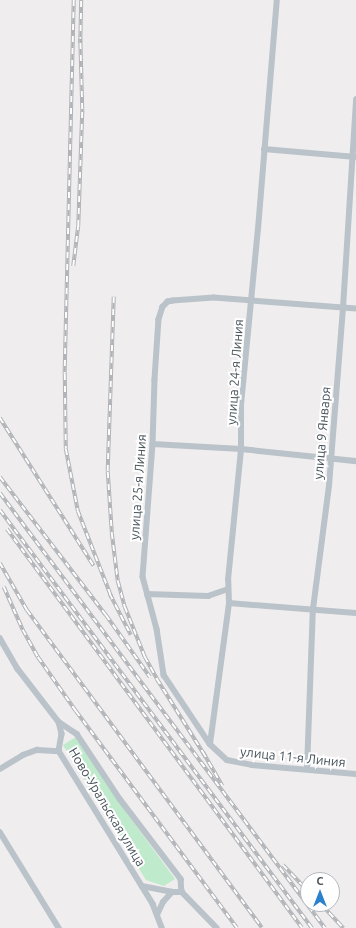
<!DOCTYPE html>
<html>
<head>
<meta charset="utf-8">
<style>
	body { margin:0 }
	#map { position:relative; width:356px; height:928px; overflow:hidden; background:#f0edee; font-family:Ubuntu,sans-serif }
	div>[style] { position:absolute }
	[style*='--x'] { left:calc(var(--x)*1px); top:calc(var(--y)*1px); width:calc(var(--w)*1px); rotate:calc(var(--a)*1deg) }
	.green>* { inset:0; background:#bfeacb }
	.minor>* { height:5.5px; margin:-2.75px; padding:0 2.75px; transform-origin:2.75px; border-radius:2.75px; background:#bac3c9 }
	.rail>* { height:3.5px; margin-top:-1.75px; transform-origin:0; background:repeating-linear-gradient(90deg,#fff 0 6px,#b0b3b7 0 12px); box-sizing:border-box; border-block:1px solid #b0b3b7 }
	span { translate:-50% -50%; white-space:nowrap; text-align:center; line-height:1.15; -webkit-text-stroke:4px #fff; paint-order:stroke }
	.street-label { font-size:13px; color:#475259 }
	.north { position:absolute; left:300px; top:872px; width:40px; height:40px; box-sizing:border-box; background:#fff; border:1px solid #b5babd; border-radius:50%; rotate:0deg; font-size:11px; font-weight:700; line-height:16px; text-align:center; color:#475259 }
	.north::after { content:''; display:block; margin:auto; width:14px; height:18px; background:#2a82cd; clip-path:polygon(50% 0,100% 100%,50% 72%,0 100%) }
</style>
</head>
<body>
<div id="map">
	<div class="green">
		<div style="clip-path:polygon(76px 737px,128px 815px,175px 879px,164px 886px,146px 880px,63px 745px)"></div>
	</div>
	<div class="minor">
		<div style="--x:264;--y:149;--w:92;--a:5"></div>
		<div style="--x:356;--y:309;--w:142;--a:-175.6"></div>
		<div style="--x:214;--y:298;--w:41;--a:175.8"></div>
		<div style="--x:173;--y:301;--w:5;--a:169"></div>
		<div style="--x:168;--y:302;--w:7;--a:135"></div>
		<div style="--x:163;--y:307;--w:13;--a:108"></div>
		<div style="--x:159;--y:319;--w:61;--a:93.8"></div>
		<div style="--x:155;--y:380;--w:64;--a:91.8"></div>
		<div style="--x:153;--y:444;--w:133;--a:94.3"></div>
		<div style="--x:143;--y:577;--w:54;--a:74.9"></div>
		<div style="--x:157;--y:629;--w:47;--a:81.3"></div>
		<div style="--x:164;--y:675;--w:83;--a:56.3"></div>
		<div style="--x:210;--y:744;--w:23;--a:43"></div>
		<div style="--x:227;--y:760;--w:25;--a:11"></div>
		<div style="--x:252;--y:765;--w:104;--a:4.9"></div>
		<div style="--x:153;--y:444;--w:88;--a:3.3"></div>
		<div style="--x:241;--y:449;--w:116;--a:6"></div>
		<div style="--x:147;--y:594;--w:61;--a:1.9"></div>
		<div style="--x:208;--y:596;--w:21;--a:-19"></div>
		<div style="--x:229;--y:603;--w:127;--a:4.5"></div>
		<div style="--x:0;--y:638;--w:36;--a:60"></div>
		<div style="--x:18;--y:669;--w:67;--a:52.3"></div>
		<div style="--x:59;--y:722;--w:12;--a:76"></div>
		<div style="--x:62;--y:734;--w:17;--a:100"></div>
		<div style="--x:59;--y:751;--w:180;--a:58.4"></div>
		<div style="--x:153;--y:904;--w:26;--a:69"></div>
		<div style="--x:59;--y:722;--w:22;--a:34"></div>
		<div style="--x:77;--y:734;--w:78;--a:56.5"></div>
		<div style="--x:120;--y:799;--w:101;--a:52.7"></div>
		<div style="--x:181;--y:879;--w:13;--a:86"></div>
		<div style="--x:210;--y:744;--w:142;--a:-82.3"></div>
		<div style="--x:229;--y:603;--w:23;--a:-92"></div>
		<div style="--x:228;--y:580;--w:132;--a:-84.3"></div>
		<div style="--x:241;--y:449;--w:44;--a:-90"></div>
		<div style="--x:241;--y:405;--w:177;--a:-84.5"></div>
		<div style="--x:258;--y:229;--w:230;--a:-85.3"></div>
		<div style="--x:0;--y:769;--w:27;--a:-31"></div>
		<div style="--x:23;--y:755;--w:15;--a:-20"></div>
		<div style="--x:37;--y:750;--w:22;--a:3"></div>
		<div style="--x:307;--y:769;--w:160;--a:-87.9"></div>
		<div style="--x:313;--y:609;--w:124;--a:-82.6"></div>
		<div style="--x:329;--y:486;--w:179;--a:-85.5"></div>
		<div style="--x:343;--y:308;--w:209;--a:-86.4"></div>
		<div style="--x:0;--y:832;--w:113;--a:58.4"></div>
		<div style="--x:142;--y:886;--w:31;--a:11"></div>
		<div style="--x:157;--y:915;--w:14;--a:-65"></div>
		<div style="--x:163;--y:902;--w:13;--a:-48"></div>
		<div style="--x:172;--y:892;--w:10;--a:0"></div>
		<div style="--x:182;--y:892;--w:50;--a:45.8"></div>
	</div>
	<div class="rail">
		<div style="--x:74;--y:0;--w:374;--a:91.4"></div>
		<div style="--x:65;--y:374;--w:75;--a:89.2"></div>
		<div style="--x:66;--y:449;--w:63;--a:79"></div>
		<div style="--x:78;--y:511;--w:93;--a:68.7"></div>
		<div style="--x:80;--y:43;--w:43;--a:-88.7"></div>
		<div style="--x:73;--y:266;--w:40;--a:-82.9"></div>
		<div style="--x:78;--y:226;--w:117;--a:-88"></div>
		<div style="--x:82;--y:109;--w:70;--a:-91.6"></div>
		<div style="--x:114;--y:297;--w:175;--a:92"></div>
		<div style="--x:108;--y:472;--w:61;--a:86.2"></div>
		<div style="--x:112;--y:533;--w:48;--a:82.9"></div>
		<div style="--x:118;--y:581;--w:27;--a:75"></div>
		<div style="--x:125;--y:607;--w:54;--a:68.2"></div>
		<div style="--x:145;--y:657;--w:25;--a:61"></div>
		<div style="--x:157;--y:679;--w:92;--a:57.9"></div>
		<div style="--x:0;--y:418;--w:175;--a:57.6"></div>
		<div style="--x:0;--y:477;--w:174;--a:52.5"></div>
		<div style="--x:106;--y:615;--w:76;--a:54.6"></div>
		<div style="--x:0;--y:493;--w:543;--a:53.24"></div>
		<div style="--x:0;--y:510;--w:522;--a:53.26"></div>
		<div style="--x:7;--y:529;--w:496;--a:53.5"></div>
		<div style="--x:0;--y:563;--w:54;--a:60.1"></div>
		<div style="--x:27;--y:610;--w:395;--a:53.5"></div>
		<div style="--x:4;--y:587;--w:47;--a:66.2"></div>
		<div style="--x:23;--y:630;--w:31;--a:61"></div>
		<div style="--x:38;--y:657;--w:66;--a:54.9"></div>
		<div style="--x:76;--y:711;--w:270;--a:53.4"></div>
		<div style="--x:110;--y:594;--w:46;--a:62.9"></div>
		<div style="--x:203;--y:752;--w:39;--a:60"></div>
		<div style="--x:283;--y:865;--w:36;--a:46"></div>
		<div style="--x:321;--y:904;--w:33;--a:47"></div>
	</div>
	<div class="street-label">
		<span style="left:235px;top:372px;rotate:-86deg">улица 24-я Линия</span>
		<span style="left:322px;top:433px;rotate:-85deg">улица 9 Января</span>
		<span style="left:138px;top:487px;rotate:-86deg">улица 25-я Линия</span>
		<span style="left:293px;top:757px;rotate:6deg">улица 11-я Линия</span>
		<span style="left:107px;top:807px;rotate:59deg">Ново-Уральская улица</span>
	</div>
	<div class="north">С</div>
</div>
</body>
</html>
